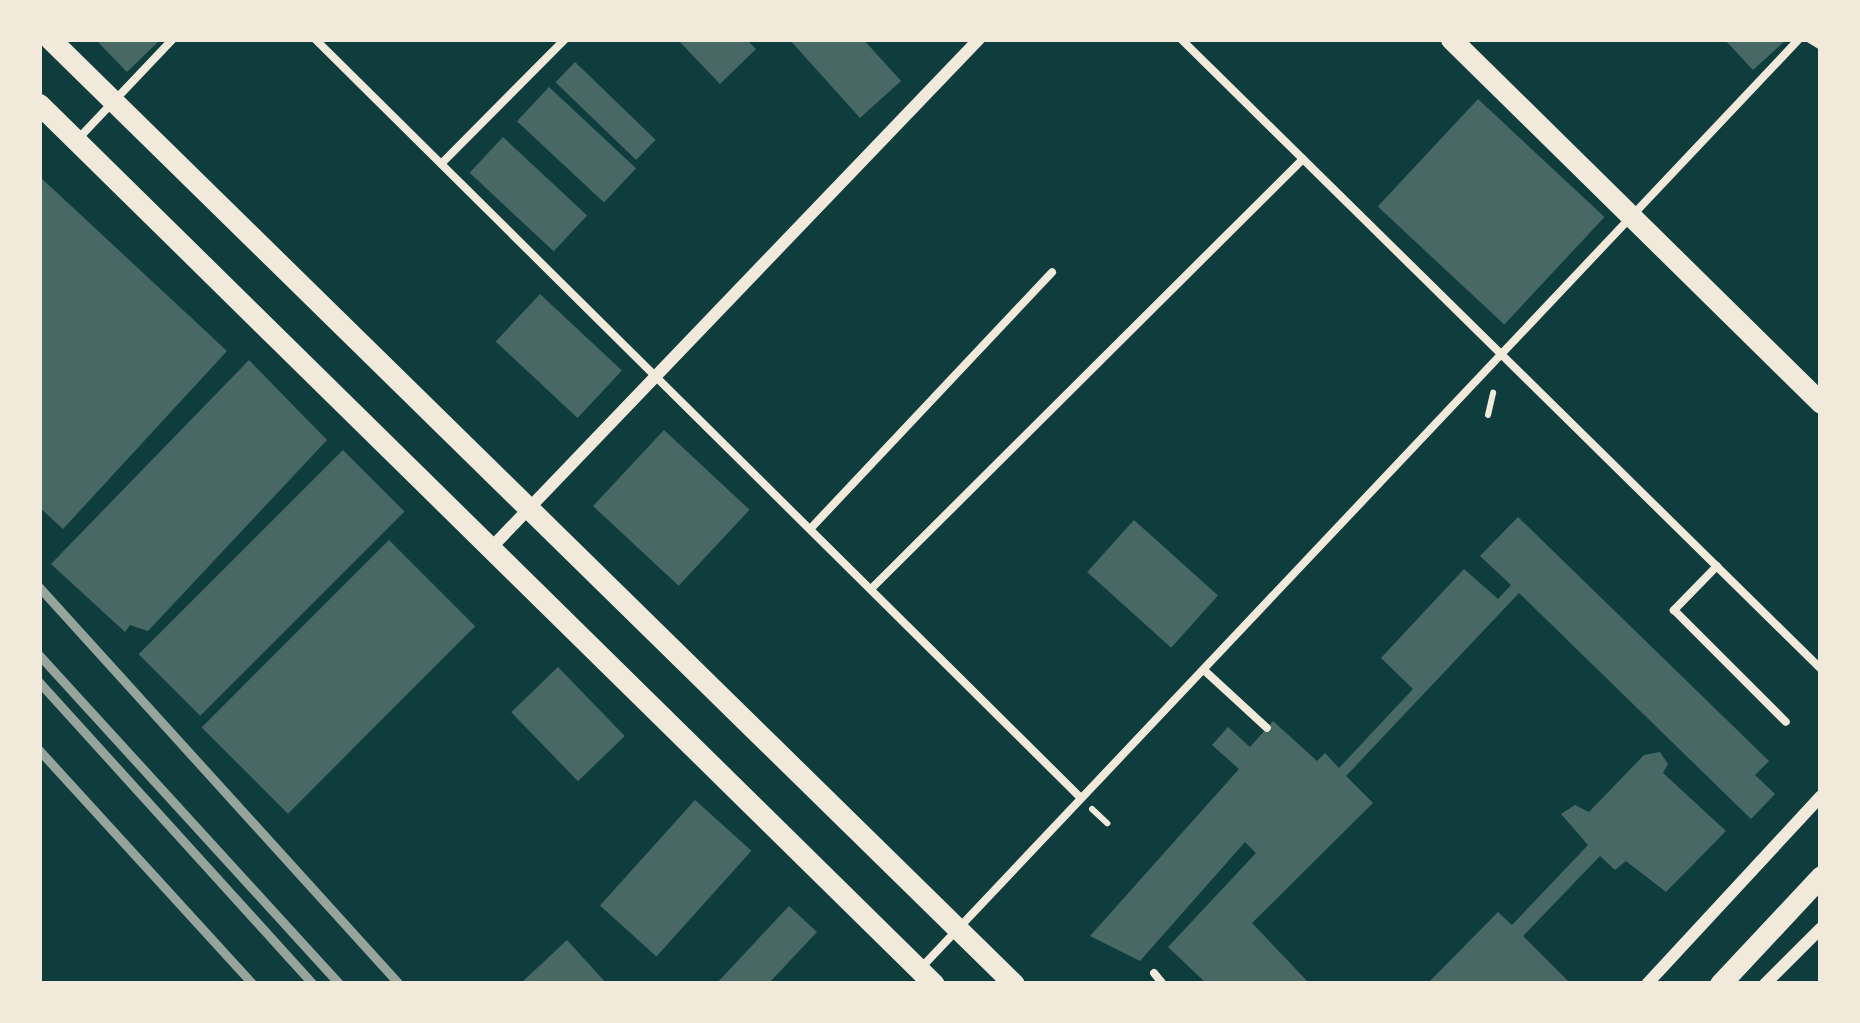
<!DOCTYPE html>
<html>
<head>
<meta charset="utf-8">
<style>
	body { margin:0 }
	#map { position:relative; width:1860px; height:1023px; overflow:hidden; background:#0f3d3e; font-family:"DejaVu Sans",sans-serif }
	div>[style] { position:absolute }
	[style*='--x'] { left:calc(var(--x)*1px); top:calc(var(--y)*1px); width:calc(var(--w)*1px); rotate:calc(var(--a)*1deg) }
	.building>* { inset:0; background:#486865; transform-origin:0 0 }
	.path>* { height:6px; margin:-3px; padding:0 3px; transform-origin:3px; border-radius:3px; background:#f1e9da }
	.service>* { height:8px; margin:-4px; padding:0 4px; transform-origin:4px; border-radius:4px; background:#f1e9da }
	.minor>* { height:12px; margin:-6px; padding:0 6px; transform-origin:6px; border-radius:6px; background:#f1e9da }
	.tertiary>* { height:21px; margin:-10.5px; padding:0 10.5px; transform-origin:10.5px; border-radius:10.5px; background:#f1e9da }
	.rail>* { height:9px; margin:-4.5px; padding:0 4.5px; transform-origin:4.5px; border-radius:4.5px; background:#97a49c }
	span { translate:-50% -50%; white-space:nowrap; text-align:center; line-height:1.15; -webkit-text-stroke:12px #f1e9da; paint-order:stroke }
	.frame { position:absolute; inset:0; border:42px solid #f1e9da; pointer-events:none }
</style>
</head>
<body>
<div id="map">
	<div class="building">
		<div style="clip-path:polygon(95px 39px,161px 39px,127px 72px)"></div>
		<div style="clip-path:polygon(677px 39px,746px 39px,756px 49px,720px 84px)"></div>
		<div style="clip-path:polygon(789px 39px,863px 39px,901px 81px,860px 118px)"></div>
		<div style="clip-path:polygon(1724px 39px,1787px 39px,1753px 70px)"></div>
		<div style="left:575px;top:62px;width:112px;height:28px;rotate:44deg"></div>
		<div style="left:549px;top:87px;width:119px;height:47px;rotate:43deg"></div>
		<div style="left:1478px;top:99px;width:173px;height:147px;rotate:43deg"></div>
		<div style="left:503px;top:137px;width:115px;height:49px;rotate:43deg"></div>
		<div style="clip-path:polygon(39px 176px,227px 351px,63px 529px,39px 507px)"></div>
		<div style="left:540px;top:294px;width:112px;height:65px;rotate:43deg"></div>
		<div style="clip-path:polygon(249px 360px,327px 440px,148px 631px,130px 625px,125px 632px,51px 564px)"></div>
		<div style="left:664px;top:430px;width:117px;height:104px;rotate:43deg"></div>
		<div style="left:343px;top:450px;width:87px;height:289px;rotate:45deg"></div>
		<div style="clip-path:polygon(1518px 517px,1769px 761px,1755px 775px,1775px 794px,1751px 819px,1519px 593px,1346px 776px,1373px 803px,1252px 923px,1310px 984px,1207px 984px,1168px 947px,1256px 853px,1245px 842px,1140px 961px,1090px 936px,1239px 769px,1212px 745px,1228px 727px,1250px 747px,1273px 721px,1317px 761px,1325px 753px,1339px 768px,1413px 689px,1381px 658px,1464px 569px,1498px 599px,1511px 585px,1480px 556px)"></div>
		<div style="left:1134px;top:520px;width:113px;height:70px;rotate:42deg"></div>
		<div style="left:389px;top:540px;width:122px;height:265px;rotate:45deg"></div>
		<div style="left:558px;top:667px;width:96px;height:65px;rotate:46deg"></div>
		<div style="clip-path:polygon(1660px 752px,1668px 764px,1663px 773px,1726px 831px,1666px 892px,1626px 861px,1615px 870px,1600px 856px,1523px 936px,1571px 984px,1427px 984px,1498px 912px,1512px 925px,1588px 845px,1561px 814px,1575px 805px,1589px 812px,1644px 755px)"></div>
		<div style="left:695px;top:800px;width:76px;height:142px;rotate:42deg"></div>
		<div style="clip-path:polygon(789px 906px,817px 932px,768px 984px,716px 984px)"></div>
		<div style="clip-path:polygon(567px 940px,607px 984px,520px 984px)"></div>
	</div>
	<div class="path">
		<div style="--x:1488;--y:415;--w:23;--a:-77"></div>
		<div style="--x:1092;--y:809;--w:21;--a:43"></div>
	</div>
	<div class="service">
		<div style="--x:315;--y:39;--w:1078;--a:44.74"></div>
		<div style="--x:1181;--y:39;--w:898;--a:44.55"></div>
		<div style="--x:1810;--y:39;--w:13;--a:32"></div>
		<div style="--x:77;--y:140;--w:139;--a:-46.5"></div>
		<div style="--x:442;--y:163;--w:175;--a:-45.2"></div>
		<div style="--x:812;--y:527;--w:350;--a:-46.7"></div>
		<div style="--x:1717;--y:566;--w:62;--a:134.3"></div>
		<div style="--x:1674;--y:610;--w:158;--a:45"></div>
		<div style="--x:872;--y:588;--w:608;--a:-44.87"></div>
		<div style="--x:1205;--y:671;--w:84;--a:42.6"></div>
		<div style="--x:920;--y:969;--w:1280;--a:-46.61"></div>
		<div style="--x:1154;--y:973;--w:14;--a:51"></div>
	</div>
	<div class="minor">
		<div style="--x:492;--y:547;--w:704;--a:-46.21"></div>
		<div style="--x:1647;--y:984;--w:256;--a:-47.2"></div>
		<div style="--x:1765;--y:984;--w:79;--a:-45"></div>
	</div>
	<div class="tertiary">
		<div style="--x:50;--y:39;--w:1350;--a:44.43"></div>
		<div style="--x:1451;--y:39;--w:519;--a:44.53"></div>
		<div style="--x:39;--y:104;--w:1255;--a:44.52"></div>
		<div style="--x:1720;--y:984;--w:148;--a:-46.9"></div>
	</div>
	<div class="rail">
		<div style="--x:39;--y:587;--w:536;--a:47.8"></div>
		<div style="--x:39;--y:655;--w:445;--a:47.6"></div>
		<div style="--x:39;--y:682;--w:408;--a:47.8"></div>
		<div style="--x:39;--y:750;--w:317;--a:47.6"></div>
	</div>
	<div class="frame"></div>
</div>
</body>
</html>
